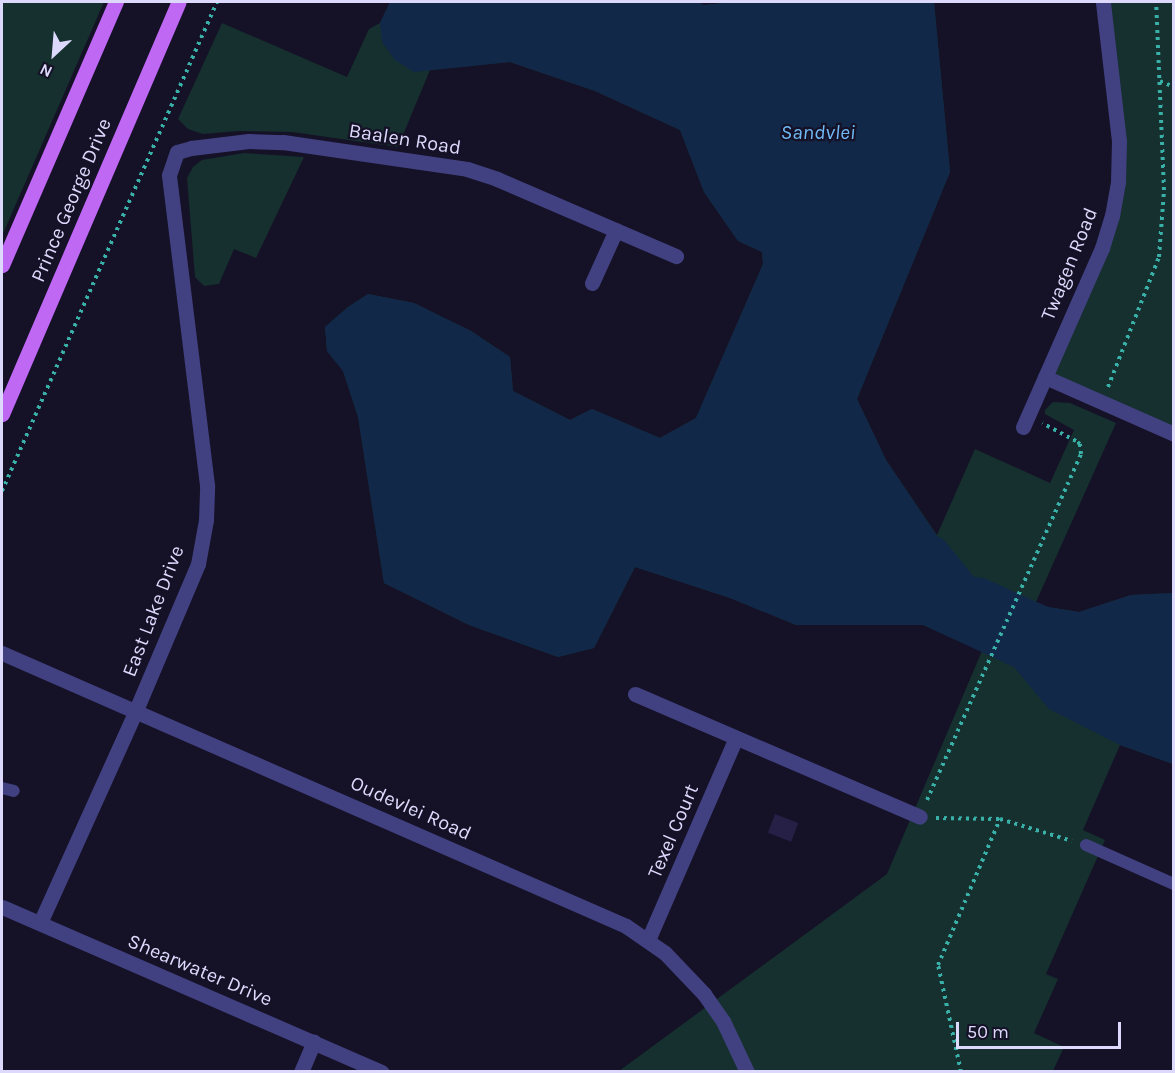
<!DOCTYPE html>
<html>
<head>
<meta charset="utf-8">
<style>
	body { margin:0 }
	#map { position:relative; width:1175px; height:1073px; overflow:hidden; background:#151126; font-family:Karla,sans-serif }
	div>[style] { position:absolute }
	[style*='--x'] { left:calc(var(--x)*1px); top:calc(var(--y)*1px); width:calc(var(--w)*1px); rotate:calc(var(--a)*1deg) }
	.green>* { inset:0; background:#15302e }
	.water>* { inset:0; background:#122849 }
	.building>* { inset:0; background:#261f46; transform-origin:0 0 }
	.path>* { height:4px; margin-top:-2px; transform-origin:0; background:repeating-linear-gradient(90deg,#39b0a8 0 3px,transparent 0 7.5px) }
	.lane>* { height:12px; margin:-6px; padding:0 6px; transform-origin:6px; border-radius:6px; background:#414081 }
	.street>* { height:15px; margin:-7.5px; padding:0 7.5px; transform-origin:7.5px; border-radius:7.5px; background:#414081 }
	.primary>* { height:15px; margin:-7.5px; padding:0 7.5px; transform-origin:7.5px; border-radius:7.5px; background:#be68f4 }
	span { translate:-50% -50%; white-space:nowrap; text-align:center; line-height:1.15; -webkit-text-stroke:4.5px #151126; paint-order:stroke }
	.street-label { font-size:20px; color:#ddd9fc }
	.water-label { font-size:21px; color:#6fb9f5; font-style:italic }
	.frame { position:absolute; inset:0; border:3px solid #ddd9fc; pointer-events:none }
	.north { position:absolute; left:24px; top:24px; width:60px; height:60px; -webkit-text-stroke:4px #151126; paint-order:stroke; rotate:206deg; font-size:16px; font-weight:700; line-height:24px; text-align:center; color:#ddd9fc }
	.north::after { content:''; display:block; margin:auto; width:21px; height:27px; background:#ddd9fc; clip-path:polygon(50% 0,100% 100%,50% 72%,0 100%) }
	.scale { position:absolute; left:956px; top:1022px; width:165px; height:27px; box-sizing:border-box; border:3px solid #ddd9fc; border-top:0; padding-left:8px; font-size:18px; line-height:21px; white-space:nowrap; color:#ddd9fc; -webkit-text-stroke:4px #151126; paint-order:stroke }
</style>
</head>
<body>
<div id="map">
	<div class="green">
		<div style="clip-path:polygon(2px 2px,104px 2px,2px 236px)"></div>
		<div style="clip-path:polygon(390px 2px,698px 2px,704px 5px,734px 2px,934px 2px,950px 172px,857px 399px,886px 460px,937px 535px,975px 449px,1050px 483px,1074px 430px,1045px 414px,1045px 410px,1053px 402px,1070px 403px,1116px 423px,1036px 602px,1048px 607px,1079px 612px,1131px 595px,1173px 593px,1173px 764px,1120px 745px,1083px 830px,1105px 840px,1046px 974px,1058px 979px,1034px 1033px,1064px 1047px,1053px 1071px,619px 1071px,887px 874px,982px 651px,923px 625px,796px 625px,730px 598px,635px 567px,594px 648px,558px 657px,469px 625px,384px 583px,358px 417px,343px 371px,327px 351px,325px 327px,348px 307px,368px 294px,414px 303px,471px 331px,510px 357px,513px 391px,570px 420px,592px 409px,660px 438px,696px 418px,763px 264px,762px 252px,738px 241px,704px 192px,680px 130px,595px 91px,510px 62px,430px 70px,398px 147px,292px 132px,239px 131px,203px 134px,188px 129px,178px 119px,222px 23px,347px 77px,369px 29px,380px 23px)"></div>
		<div style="clip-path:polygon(1103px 2px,1173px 2px,1173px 434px,1045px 377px,1102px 248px,1118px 182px)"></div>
		<div style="clip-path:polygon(244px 153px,304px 157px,256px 258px,234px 249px,219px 284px,204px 286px,195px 277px,187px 178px,193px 167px,202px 160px)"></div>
	</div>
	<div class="water">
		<div style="clip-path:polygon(390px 2px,698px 2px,704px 5px,734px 2px,934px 2px,950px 172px,857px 399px,886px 460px,937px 536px,944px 540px,974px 577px,984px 578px,1048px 607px,1079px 612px,1131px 595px,1173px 593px,1173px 764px,1120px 745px,1049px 709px,1014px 667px,923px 625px,796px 625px,730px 598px,635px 567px,594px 648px,558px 657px,469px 625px,384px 583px,358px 417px,343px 371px,327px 351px,325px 327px,348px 307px,368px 294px,414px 303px,471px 331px,510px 357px,513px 391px,570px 420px,592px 409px,660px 438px,696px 418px,763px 264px,762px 252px,738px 241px,704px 192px,680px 130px,595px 91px,510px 62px,414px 72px,395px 60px,382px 42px,380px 23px)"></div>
	</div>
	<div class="building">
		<div style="left:775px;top:814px;width:25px;height:20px;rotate:21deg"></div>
	</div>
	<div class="path">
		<div style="--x:1160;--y:81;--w:15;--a:23"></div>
		<div style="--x:1108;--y:387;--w:140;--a:-68.6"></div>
		<div style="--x:1159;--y:257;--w:67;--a:-85.7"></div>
		<div style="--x:1164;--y:190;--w:188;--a:-92.4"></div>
		<div style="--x:2;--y:491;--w:534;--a:-66.27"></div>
		<div style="--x:927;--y:800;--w:379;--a:-66"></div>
		<div style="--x:1081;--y:454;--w:10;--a:-96"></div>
		<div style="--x:1080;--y:444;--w:5;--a:-143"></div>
		<div style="--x:1076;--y:441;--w:38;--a:-152"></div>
		<div style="--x:936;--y:818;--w:64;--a:0.9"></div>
		<div style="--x:1000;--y:819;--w:75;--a:17"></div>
		<div style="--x:961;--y:1072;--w:109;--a:-102.1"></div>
		<div style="--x:938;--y:965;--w:159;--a:-67"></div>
	</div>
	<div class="lane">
		<div style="--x:2;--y:788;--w:12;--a:14"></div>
		<div style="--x:1086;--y:845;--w:96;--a:23.9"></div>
	</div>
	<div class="street">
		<div style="--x:592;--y:283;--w:58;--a:-65.6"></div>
		<div style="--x:1045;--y:377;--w:141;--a:23.8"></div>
		<div style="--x:1023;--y:427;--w:196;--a:-66.2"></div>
		<div style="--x:1102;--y:248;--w:34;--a:-73"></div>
		<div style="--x:1112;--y:216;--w:35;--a:-80"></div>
		<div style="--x:1118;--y:182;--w:41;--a:-88.6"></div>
		<div style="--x:1119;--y:141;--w:140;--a:-96.6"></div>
		<div style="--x:2;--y:653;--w:681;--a:23.63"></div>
		<div style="--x:626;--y:926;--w:47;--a:34.7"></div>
		<div style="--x:665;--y:953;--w:57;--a:46.4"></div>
		<div style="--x:704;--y:994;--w:33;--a:55"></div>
		<div style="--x:723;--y:1021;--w:56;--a:64.8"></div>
		<div style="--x:635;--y:694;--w:310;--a:23.3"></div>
		<div style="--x:2;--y:907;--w:414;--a:23.5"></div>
		<div style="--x:40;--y:923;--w:234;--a:-65.7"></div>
		<div style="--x:136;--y:710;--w:159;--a:-67"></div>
		<div style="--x:198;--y:564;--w:45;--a:-79.7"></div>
		<div style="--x:206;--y:520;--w:35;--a:-88"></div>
		<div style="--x:207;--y:485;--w:312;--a:-97"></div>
		<div style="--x:169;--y:175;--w:24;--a:-71"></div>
		<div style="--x:177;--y:152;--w:15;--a:-16"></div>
		<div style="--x:191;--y:148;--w:58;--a:-6.9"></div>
		<div style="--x:249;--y:141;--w:34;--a:2"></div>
		<div style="--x:283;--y:142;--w:186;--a:8.3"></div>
		<div style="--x:467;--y:169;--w:32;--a:18"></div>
		<div style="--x:497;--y:179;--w:195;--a:23.3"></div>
		<div style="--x:648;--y:940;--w:220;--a:-66.5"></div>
		<div style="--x:301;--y:1072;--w:33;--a:-67"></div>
	</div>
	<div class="primary">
		<div style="--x:2;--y:265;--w:287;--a:-66.6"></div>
		<div style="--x:2;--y:414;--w:448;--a:-66.8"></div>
	</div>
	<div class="street-label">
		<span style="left:405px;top:139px;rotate:9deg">Baalen Road</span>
		<span style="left:71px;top:200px;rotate:-67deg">Prince George Drive</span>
		<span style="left:1069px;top:264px;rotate:-68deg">Twagen Road</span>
		<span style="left:153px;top:611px;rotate:-69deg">East Lake Drive</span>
		<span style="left:411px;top:808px;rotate:24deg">Oudevlei Road</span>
		<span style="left:673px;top:831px;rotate:-67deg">Texel Court</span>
		<span style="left:200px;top:970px;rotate:23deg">Shearwater Drive</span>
	</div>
	<div class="water-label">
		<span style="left:818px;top:132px">Sandvlei</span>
	</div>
	<div class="frame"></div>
	<div class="north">N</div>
	<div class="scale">50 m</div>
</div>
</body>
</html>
